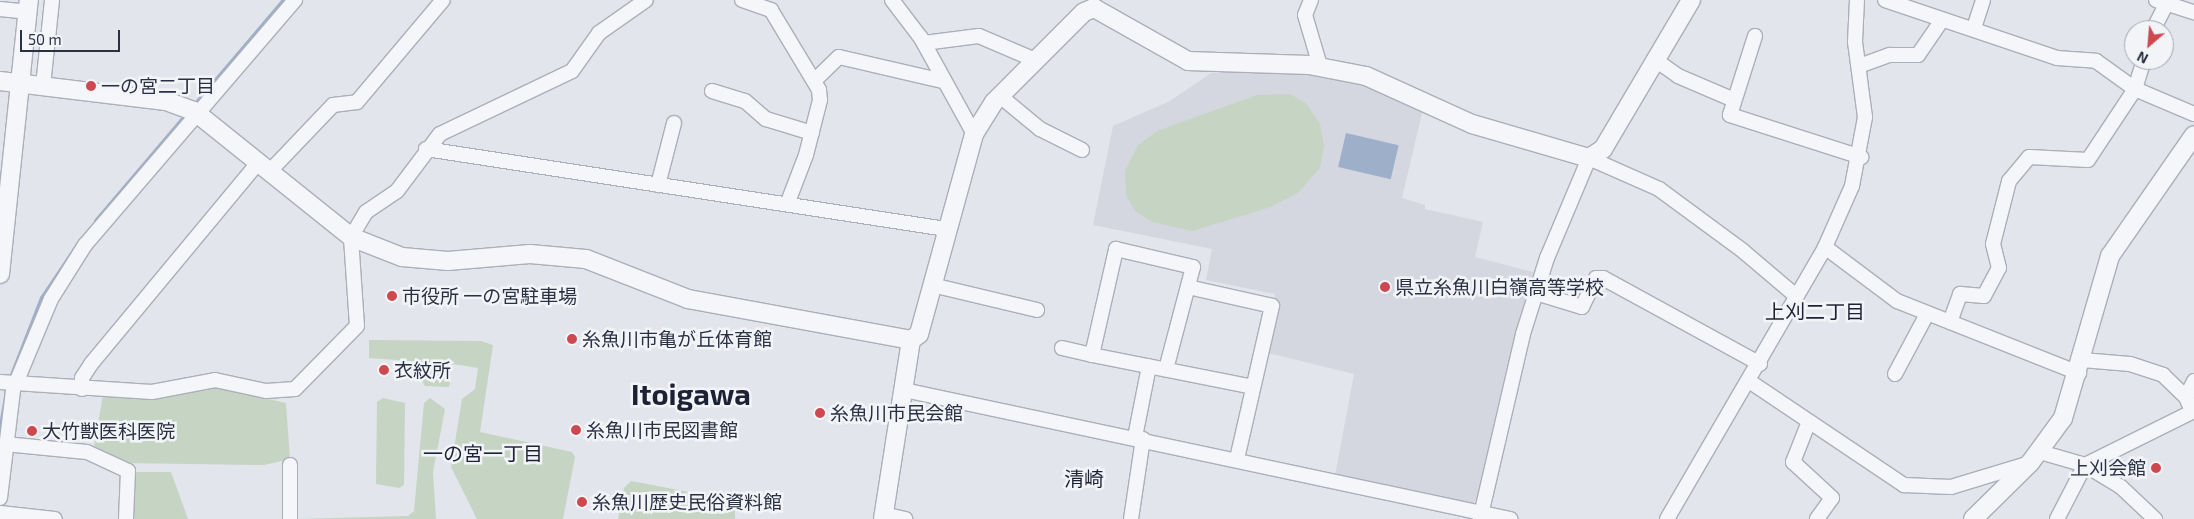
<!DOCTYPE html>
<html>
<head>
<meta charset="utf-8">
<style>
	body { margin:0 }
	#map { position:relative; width:2194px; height:519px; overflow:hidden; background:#e2e5eb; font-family:"Exo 2","Noto Sans JP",sans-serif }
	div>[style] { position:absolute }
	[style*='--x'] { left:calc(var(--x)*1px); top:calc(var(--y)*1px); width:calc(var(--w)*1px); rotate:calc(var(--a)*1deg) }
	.built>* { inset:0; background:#d4d7e0 }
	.green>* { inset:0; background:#c6d4c4 }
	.water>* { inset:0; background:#9eafca; transform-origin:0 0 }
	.stream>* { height:4px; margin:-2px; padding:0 2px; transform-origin:2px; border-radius:2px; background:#9eafca }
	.roads { filter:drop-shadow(1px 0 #abafb9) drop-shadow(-1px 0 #abafb9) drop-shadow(0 1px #abafb9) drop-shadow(0 -1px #abafb9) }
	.minor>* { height:14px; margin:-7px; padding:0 7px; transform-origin:7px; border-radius:7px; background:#f5f6f9 }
	.tertiary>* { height:18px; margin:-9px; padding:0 9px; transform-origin:9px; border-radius:9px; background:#f5f6f9 }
	.dots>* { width:14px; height:14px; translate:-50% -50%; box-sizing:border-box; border:2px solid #f2f4f8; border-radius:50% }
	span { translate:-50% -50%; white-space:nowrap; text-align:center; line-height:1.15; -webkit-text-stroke:5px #f2f4f8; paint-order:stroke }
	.poi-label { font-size:19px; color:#2a3143 }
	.left { translate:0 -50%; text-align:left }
	.right { translate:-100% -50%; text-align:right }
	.neighbourhood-label { font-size:20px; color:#1c2234 }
	.town-label { font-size:29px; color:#1c2234; font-weight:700 }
	.north { position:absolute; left:2124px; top:20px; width:50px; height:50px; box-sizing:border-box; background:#f2f4f8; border:1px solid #a2a6b0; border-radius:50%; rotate:207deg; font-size:14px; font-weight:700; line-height:20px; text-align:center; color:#2a3143 }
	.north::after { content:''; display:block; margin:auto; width:18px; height:22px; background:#ce494f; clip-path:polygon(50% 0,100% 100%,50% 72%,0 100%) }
	.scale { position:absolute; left:20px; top:30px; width:100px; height:22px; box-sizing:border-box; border:2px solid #2a3143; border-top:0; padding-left:6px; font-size:15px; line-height:18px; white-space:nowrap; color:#2a3143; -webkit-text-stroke:4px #f2f4f8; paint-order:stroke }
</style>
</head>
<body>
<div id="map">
	<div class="built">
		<div style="clip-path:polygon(1253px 69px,1358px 79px,1423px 109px,1402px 198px,1425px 205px,1425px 209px,1483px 222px,1475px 257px,1533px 272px,1499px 401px,1481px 495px,1472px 504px,1335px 476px,1354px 374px,1264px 352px,1275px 294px,1206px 280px,1212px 249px,1093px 225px,1113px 126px,1170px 101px,1211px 73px)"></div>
	</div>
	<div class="green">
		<div style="clip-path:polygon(1290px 94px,1307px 104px,1320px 124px,1324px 146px,1320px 168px,1299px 192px,1271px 207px,1192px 231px,1152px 222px,1135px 211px,1126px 195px,1125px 171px,1138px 145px,1157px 131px,1257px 95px)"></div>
		<div style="clip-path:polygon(369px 340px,481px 341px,493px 345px,480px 432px,572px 452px,575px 457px,563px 519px,477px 519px,451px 467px,462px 399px,475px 389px,478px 368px,453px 364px,449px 387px,425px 386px,411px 361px,369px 358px)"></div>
		<div style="clip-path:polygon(215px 387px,286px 403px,290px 459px,264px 465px,123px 463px,94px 447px,103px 395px,156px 397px)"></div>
		<div style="clip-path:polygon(383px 398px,405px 403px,404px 485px,399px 488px,376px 484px,377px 402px)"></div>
		<div style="clip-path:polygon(430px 398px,445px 409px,433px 472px,436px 519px,297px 519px,408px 516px,414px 511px,424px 403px)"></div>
		<div style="clip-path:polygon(136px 472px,171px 472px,188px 519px,132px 519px)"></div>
		<div style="clip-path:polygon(631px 481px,726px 499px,735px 508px,735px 519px,618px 519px,624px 488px)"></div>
	</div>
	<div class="water">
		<div style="left:1346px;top:133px;width:54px;height:35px;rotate:13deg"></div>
	</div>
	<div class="stream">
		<div style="--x:193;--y:107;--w:140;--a:-49.6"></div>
		<div style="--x:96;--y:221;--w:140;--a:-49.6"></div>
		<div style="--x:10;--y:380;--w:88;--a:-68.7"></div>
		<div style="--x:42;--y:298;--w:70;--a:-56.1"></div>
		<div style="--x:0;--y:431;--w:41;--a:-80.1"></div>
	</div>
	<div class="roads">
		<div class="minor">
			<div style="--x:742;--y:0;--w:31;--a:19"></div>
			<div style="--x:771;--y:10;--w:93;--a:59"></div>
			<div style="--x:819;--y:90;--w:10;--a:84"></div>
			<div style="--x:820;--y:100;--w:57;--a:104.3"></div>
			<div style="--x:806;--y:155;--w:50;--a:111"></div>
			<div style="--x:892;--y:0;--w:48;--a:52.7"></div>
			<div style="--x:921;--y:38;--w:110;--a:61.1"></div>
			<div style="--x:1311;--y:0;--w:16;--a:112"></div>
			<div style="--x:1305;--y:15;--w:53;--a:73.6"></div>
			<div style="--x:1885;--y:0;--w:182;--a:18.6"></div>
			<div style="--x:2057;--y:58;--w:39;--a:4"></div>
			<div style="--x:2096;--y:61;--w:48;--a:35.7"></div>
			<div style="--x:2135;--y:89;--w:64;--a:23"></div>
			<div style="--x:2156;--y:0;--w:40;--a:18"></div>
			<div style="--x:0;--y:9;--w:27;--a:6"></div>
			<div style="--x:1974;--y:28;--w:29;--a:-72"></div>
			<div style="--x:2153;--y:30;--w:34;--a:-63"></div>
			<div style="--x:1755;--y:36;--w:83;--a:107.6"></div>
			<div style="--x:1730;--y:115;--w:138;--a:17.8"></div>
			<div style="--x:924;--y:43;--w:55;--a:-7.3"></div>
			<div style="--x:979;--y:36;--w:61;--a:23.2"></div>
			<div style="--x:1654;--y:59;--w:29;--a:35"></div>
			<div style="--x:1678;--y:76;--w:61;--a:23.2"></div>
			<div style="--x:1859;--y:66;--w:33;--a:-20"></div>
			<div style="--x:1890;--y:55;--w:28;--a:0"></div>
			<div style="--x:1918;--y:55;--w:42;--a:-55.6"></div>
			<div style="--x:815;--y:80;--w:33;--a:-44"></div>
			<div style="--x:839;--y:57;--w:107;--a:13"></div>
			<div style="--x:43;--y:86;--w:86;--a:-84"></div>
			<div style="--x:712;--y:91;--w:34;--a:17"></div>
			<div style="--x:745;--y:101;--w:28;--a:41"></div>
			<div style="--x:766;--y:119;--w:48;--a:16.9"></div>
			<div style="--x:1000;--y:96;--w:52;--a:39.5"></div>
			<div style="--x:1040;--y:129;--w:47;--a:26.6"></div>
			<div style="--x:426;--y:149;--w:526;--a:8.75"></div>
			<div style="--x:270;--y:171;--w:91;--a:-46.3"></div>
			<div style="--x:333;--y:105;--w:24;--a:-7"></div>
			<div style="--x:357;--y:102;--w:133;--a:-49.9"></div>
			<div style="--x:658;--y:185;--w:64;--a:-75.5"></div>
			<div style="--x:1825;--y:247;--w:90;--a:36.9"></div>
			<div style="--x:1897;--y:301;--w:196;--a:21.6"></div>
			<div style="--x:932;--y:285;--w:108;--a:13.4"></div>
			<div style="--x:1188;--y:287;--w:86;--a:12.7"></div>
			<div style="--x:1272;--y:306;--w:157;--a:102.9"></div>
			<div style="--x:1536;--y:293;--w:48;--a:16.9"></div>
			<div style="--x:1582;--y:307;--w:32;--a:-64"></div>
			<div style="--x:1596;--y:278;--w:7;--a:0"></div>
			<div style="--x:1603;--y:278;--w:179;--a:28.7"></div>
			<div style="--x:1950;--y:322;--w:30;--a:-70"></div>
			<div style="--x:1960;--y:294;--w:24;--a:5"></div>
			<div style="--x:1984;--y:296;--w:32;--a:-62"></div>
			<div style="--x:1999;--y:268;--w:25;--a:-104"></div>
			<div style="--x:1993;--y:244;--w:65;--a:-75.7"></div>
			<div style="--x:2009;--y:181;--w:31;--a:-50"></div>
			<div style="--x:2029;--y:157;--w:59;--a:2.9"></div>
			<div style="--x:2088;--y:160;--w:85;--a:-56.5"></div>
			<div style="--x:2135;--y:89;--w:30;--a:-73"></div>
			<div style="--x:1062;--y:348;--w:31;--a:13"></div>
			<div style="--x:1092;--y:355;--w:109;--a:-77.2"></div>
			<div style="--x:1116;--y:249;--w:79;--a:13.2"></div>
			<div style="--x:1193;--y:267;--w:106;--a:104.8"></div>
			<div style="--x:1092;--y:355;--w:164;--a:11.2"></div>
			<div style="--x:2082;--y:360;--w:48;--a:4.8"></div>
			<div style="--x:2130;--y:364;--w:35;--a:18"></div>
			<div style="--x:2163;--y:375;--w:32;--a:44"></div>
			<div style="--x:2186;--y:397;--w:15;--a:67"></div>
			<div style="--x:1895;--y:374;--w:68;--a:-61.9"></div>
			<div style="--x:1749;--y:381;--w:187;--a:33.9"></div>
			<div style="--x:1904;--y:485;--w:47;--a:2.4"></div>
			<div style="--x:1951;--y:487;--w:83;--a:-16.9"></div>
			<div style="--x:0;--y:382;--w:152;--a:3.8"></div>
			<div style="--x:152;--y:392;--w:64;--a:-10.8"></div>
			<div style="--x:215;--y:380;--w:52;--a:12.2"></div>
			<div style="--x:266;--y:391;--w:29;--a:-4"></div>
			<div style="--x:295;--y:389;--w:88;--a:-45.5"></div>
			<div style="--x:357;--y:326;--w:89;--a:-93.9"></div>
			<div style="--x:351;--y:237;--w:29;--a:-59"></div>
			<div style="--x:366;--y:212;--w:37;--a:-34"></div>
			<div style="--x:397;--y:191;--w:71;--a:-53"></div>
			<div style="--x:440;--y:134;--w:146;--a:-25.5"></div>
			<div style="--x:572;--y:71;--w:47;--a:-54.6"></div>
			<div style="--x:599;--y:33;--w:57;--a:-35.1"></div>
			<div style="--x:16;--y:383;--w:91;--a:-67.4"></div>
			<div style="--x:51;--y:299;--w:64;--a:-57.8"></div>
			<div style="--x:85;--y:245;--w:323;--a:-49.4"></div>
			<div style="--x:82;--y:389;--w:11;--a:-90"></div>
			<div style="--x:82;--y:378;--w:17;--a:-57"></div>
			<div style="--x:91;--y:364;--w:263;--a:-50.3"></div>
			<div style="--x:904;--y:390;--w:620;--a:12.02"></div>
			<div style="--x:2186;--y:397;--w:18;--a:-63"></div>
			<div style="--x:1808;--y:424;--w:41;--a:111.5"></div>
			<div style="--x:1793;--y:462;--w:53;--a:42.7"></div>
			<div style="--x:1832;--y:498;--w:26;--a:126"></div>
			<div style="--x:1135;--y:437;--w:72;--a:-78.8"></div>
			<div style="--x:5;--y:444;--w:82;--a:5.6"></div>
			<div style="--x:87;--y:452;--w:45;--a:24.9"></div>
			<div style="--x:128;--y:471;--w:48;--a:92.4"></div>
			<div style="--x:2040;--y:452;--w:47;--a:16.1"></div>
			<div style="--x:2085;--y:465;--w:42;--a:31.4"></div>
			<div style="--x:2121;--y:487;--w:47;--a:43.3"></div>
			<div style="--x:0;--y:498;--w:116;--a:-83.1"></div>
			<div style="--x:0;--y:513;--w:55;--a:6.2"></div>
			<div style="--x:883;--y:514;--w:23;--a:13"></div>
			<div style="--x:290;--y:519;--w:54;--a:-90"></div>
			<div style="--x:1131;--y:519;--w:81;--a:-81.5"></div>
			<div style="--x:1480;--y:519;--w:190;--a:-76.9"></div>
			<div style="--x:1523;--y:334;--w:80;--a:-72.5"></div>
			<div style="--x:1547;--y:258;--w:108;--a:-67.2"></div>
			<div style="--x:1589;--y:158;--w:77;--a:23.9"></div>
			<div style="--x:1659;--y:189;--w:104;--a:36.4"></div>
			<div style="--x:1743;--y:251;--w:70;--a:40.3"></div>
			<div style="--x:1667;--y:519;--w:315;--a:-59.8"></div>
			<div style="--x:1825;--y:247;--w:67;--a:-66.1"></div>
			<div style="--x:1852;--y:186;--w:70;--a:-79.3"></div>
			<div style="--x:1865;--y:117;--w:76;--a:-97.6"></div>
			<div style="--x:1855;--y:42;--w:42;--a:-87.3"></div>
			<div style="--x:2057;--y:519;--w:61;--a:-62.6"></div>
			<div style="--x:2085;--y:465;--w:122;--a:-26.4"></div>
		</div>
		<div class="tertiary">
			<div style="--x:0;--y:81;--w:167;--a:6.9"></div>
			<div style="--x:166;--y:101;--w:30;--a:20"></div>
			<div style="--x:194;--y:111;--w:201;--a:38.7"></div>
			<div style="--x:351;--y:237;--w:55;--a:21.4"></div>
			<div style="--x:402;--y:257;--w:46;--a:5"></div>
			<div style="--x:448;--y:261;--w:82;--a:-4.9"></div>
			<div style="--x:530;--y:254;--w:56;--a:5.1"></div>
			<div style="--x:586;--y:259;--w:110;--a:21.4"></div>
			<div style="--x:688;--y:299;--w:227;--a:10.4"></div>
			<div style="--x:0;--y:274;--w:276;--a:-84"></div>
			<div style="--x:883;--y:519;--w:181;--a:-81.1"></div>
			<div style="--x:911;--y:340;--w:10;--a:-37"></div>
			<div style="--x:919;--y:334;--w:207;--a:-74.6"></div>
			<div style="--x:974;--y:134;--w:38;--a:-58"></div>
			<div style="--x:994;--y:102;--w:127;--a:-45"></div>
			<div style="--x:1084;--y:12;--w:11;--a:-22"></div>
			<div style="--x:1094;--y:8;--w:108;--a:29.4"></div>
			<div style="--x:1188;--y:61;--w:121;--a:1.9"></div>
			<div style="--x:1309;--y:65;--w:58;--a:10.9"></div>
			<div style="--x:1366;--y:76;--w:116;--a:24.4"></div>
			<div style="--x:1472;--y:124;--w:122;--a:16.2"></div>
			<div style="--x:1589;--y:158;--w:17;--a:-33"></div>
			<div style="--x:1603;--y:149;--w:173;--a:-59.4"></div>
			<div style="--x:1973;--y:519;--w:80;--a:-44.5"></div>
			<div style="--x:2030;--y:463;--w:56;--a:-53.7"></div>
			<div style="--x:2063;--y:418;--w:169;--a:-73.8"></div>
			<div style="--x:2110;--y:256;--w:147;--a:-55.2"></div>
		</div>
	</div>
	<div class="dots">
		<div style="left:91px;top:86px;background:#ce494f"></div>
		<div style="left:1385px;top:287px;background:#ce494f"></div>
		<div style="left:392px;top:296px;background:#ce494f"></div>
		<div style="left:572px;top:339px;background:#ce494f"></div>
		<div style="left:384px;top:370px;background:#ce494f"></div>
		<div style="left:820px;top:413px;background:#ce494f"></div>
		<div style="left:576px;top:430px;background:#ce494f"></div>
		<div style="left:32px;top:431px;background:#ce494f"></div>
		<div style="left:2156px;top:468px;background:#ce494f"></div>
		<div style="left:582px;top:502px;background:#ce494f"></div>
	</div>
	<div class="poi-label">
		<span class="left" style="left:101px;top:86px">一の宮二丁目</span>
		<span class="left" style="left:1395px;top:287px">県立糸魚川白嶺高等学校</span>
		<span class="left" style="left:402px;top:296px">市役所 一の宮駐車場</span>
		<span class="left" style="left:582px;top:339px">糸魚川市亀が丘体育館</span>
		<span class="left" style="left:394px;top:370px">衣紋所</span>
		<span class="left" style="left:830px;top:413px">糸魚川市民会館</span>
		<span class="left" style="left:586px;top:430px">糸魚川市民図書館</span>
		<span class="left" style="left:42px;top:431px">大竹獣医科医院</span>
		<span class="right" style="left:2146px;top:468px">上刈会館</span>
		<span class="left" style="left:592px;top:502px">糸魚川歴史民俗資料館</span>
	</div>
	<div class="neighbourhood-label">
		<span style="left:1815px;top:311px">上刈二丁目</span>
		<span style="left:483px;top:453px">一の宮一丁目</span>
		<span style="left:1084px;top:478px">清崎</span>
	</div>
	<div class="town-label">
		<span style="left:691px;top:394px">Itoigawa</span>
	</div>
	<div class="north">N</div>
	<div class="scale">50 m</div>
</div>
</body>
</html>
